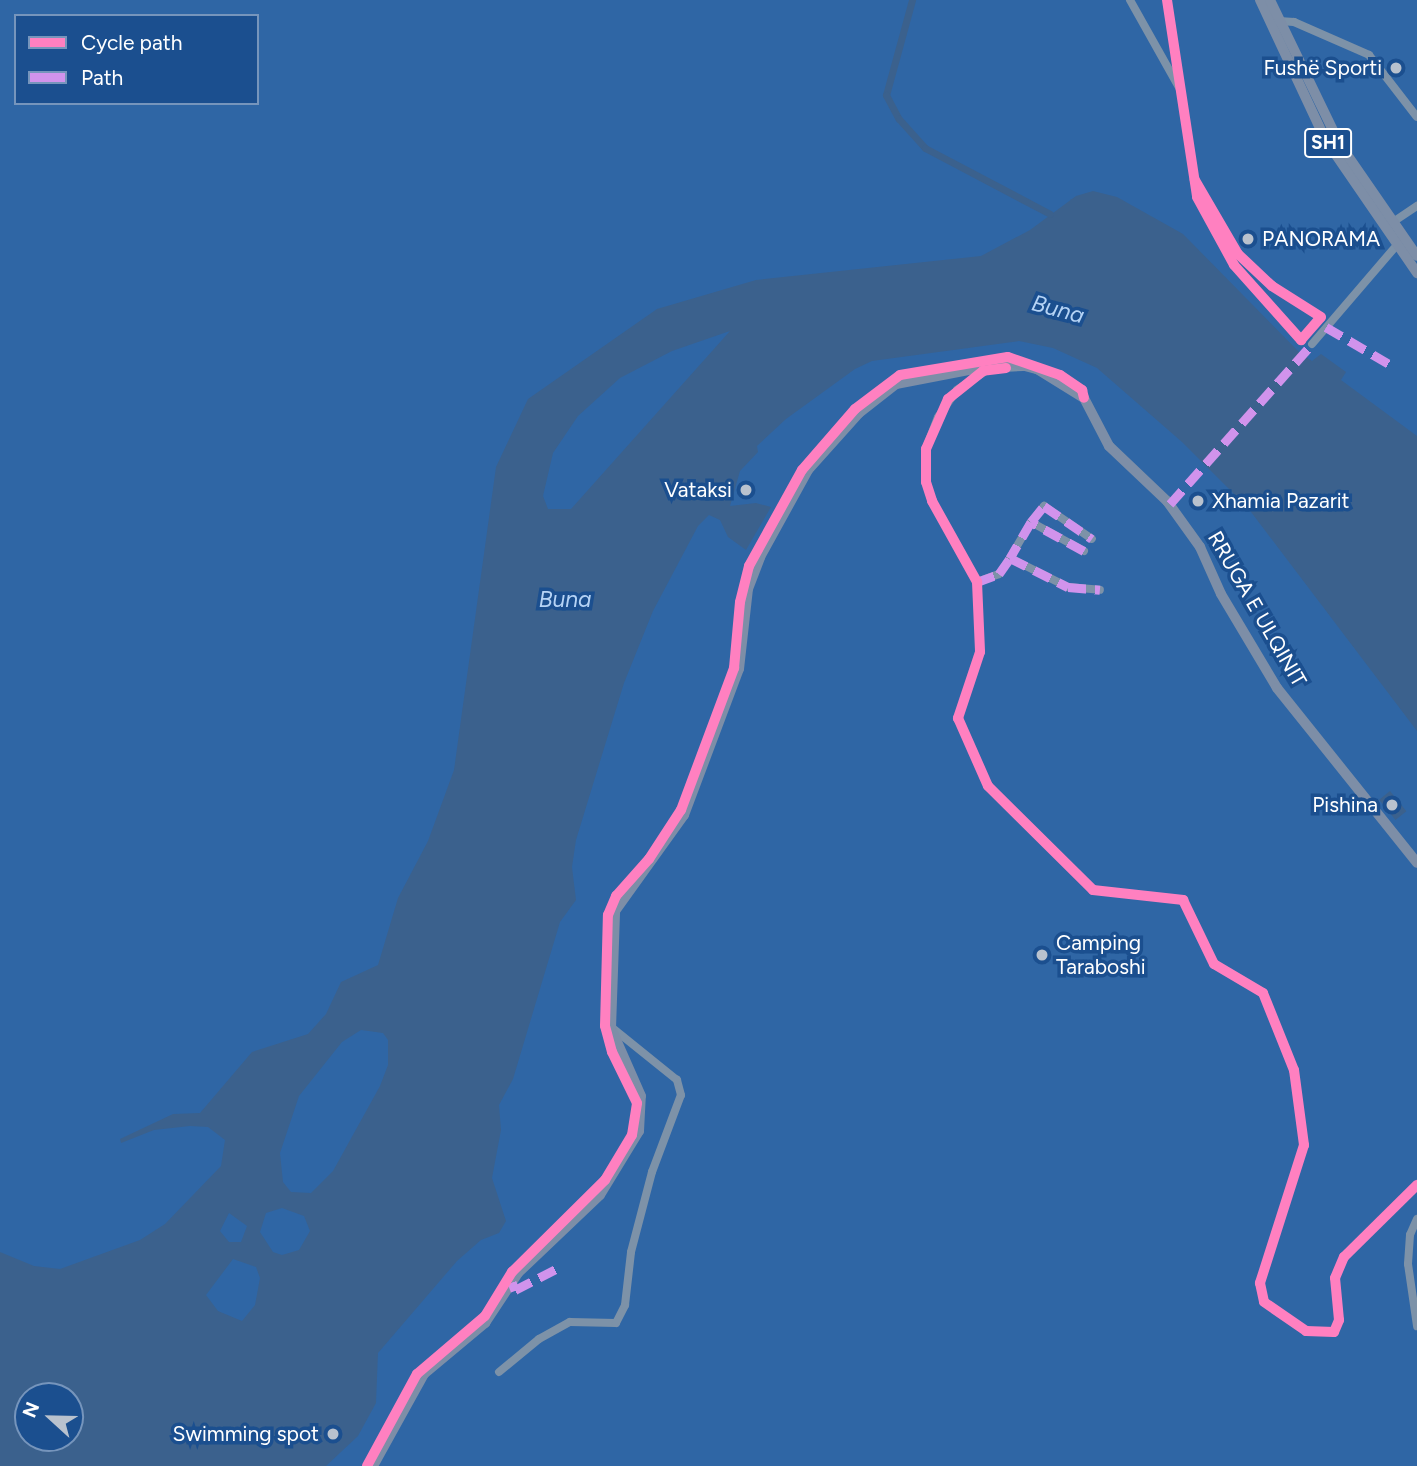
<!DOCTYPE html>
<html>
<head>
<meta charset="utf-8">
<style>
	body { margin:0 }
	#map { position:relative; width:1417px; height:1466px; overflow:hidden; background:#365274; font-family:Figtree,sans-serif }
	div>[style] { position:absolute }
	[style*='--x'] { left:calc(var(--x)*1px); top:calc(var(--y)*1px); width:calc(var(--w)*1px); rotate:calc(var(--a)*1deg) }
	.green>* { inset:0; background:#2f66a5 }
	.water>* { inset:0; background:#3b618d; transform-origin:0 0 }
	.canal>* { height:7px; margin:-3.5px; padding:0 3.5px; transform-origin:3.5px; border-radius:3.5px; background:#3b618d }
	.minor>* { height:8px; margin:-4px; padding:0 4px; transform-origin:4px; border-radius:4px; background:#7d92a8 }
	.major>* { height:10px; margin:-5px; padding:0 5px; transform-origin:5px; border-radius:5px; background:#7d8ea7 }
	.quiet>* { height:9px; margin-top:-4.5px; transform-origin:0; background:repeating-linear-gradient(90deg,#d193ec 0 18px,transparent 0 27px) }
	.cycleway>* { height:10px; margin:-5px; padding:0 5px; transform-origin:5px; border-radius:5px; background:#ff80c0 }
	.dots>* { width:19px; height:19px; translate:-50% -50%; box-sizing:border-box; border:4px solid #1b4f8f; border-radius:50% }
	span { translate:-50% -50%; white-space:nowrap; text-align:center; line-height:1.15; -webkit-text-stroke:7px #1b4f8f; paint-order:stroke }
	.shield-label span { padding:2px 5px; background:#1b4f8f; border:2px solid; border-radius:5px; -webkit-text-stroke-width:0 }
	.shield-label { font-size:19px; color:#fff; font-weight:700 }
	.poi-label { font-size:21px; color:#fff }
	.right { translate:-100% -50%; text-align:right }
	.left { translate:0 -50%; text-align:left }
	.street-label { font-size:21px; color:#fff }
	.water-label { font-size:23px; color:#b5d3f5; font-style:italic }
	.legend { position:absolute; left:14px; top:14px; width:245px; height:91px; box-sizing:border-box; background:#1b4f8f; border:2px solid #7695bc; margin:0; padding:9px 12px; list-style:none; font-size:21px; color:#fff }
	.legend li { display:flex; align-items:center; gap:14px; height:35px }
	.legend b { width:35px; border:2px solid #7695bc }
	.north { position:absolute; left:14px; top:1382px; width:70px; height:70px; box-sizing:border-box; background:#1b4f8f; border:2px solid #7695bc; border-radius:50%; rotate:292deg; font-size:19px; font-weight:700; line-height:28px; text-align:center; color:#fff }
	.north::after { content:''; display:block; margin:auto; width:24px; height:32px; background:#b9c2ce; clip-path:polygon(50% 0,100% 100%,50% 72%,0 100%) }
</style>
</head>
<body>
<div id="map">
	<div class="green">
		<div style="clip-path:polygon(evenodd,0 0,1417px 0,1417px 1466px,0 1466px,0 0,16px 16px,257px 16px,257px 103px,16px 103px,16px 16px,0 0,28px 1396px,70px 1396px,70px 1438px,28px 1438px,28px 1396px)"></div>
	</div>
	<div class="water">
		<div style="clip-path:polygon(evenodd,1093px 191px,1117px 197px,1183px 234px,1299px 352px,1312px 361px,1321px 354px,1346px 372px,1341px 380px,1417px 436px,1417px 731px,1248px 508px,1182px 442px,1097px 368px,1053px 348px,1019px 341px,872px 361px,855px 369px,786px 419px,757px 446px,758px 452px,740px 471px,730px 506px,756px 503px,771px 507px,746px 550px,728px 537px,720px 520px,709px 515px,698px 526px,653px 611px,624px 683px,576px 840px,572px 867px,576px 900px,560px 922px,513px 1079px,499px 1105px,501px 1130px,492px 1178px,506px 1221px,499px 1233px,481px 1240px,457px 1261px,378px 1353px,376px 1403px,358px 1436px,326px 1466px,0 1466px,0 1252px,34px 1266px,60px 1269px,140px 1240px,165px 1224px,221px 1166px,225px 1140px,208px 1127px,190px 1126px,154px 1130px,121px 1143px,120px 1139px,173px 1114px,200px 1113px,252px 1052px,308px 1034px,326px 1014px,341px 982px,378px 965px,398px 898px,428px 841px,454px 770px,496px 467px,528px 399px,657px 309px,756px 280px,981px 256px,1030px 230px,1076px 196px,1093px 191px,730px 331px,571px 509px,548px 509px,543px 496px,553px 453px,578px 416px,620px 378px,672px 351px,730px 331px,1093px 191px,361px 1030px,383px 1033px,388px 1040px,388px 1065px,380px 1086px,333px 1171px,311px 1193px,291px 1192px,283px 1182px,280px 1153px,299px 1096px,342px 1042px,361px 1030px,1093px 191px,282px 1208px,304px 1216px,310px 1231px,299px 1250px,282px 1255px,273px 1252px,260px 1232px,266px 1213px,282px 1208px,1093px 191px,229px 1213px,247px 1226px,241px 1242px,229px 1242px,220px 1231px,229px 1213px,1093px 191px,233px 1259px,256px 1267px,260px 1278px,255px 1305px,242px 1321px,218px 1311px,206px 1295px,233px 1259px,1093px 191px,70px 1396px,70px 1438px,28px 1438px,28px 1396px,70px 1396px)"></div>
		<div style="left:1390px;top:791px;width:26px;height:14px;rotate:51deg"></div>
	</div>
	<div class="canal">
		<div style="--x:912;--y:0;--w:98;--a:105.3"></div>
		<div style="--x:886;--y:95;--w:27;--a:62"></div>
		<div style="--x:899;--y:119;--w:39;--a:48"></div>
		<div style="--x:925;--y:148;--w:141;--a:27.8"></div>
	</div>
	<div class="minor">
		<div style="--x:1130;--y:0;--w:104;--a:60.7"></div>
		<div style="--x:1279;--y:21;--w:15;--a:4"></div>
		<div style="--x:1294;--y:22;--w:82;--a:23.7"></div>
		<div style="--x:1369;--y:55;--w:78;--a:52.3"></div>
		<div style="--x:1393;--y:222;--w:29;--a:-34"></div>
		<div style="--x:1312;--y:344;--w:130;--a:-49.4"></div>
		<div style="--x:1023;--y:367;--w:34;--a:177"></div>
		<div style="--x:989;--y:369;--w:38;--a:147"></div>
		<div style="--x:957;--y:390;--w:33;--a:125"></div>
		<div style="--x:938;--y:417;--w:34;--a:111"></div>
		<div style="--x:926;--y:449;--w:33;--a:90"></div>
		<div style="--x:926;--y:482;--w:20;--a:72"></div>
		<div style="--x:932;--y:501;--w:93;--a:60.9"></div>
		<div style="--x:977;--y:582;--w:70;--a:87.5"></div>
		<div style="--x:980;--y:652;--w:70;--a:108.4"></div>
		<div style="--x:958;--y:718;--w:74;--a:66.2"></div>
		<div style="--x:988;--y:786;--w:148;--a:44.7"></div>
		<div style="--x:1093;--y:890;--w:91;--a:6.3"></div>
		<div style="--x:1183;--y:900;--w:71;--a:64.2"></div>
		<div style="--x:1214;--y:964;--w:57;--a:30.6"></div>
		<div style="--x:1263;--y:993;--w:83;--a:68.1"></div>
		<div style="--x:1294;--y:1070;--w:76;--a:82.4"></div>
		<div style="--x:1304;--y:1145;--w:145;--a:107.7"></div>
		<div style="--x:1260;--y:1283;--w:19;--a:78"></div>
		<div style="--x:1264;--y:1302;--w:51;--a:34.6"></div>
		<div style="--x:1306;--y:1331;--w:28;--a:2"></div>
		<div style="--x:1334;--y:1332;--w:13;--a:-67"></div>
		<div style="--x:1339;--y:1320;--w:42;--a:-95.4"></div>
		<div style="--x:1335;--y:1278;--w:23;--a:-67"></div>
		<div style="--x:1344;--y:1257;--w:103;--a:-44.6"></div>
		<div style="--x:1031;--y:522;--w:42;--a:120.3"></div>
		<div style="--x:1010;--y:558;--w:65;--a:26.6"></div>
		<div style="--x:1068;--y:587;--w:32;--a:5"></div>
		<div style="--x:1084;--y:551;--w:60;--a:-151.3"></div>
		<div style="--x:1031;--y:522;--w:21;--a:-51"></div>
		<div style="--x:1044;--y:506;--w:58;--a:34.5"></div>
		<div style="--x:977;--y:582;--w:23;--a:-20"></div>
		<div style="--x:999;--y:574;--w:19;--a:-55"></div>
		<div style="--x:1417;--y:1219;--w:17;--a:114"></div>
		<div style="--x:1410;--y:1235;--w:29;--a:94"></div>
		<div style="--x:1408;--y:1264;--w:63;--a:81.7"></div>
		<div style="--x:499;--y:1372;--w:52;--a:-39.5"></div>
		<div style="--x:539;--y:1339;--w:35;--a:-29"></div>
		<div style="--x:570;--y:1322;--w:46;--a:1.2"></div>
		<div style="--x:616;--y:1323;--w:20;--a:-63"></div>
		<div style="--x:625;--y:1305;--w:53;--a:-83.5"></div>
		<div style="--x:631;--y:1252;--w:83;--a:-75.3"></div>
		<div style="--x:652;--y:1172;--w:82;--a:-69.4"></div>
		<div style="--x:681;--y:1095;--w:16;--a:-105"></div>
		<div style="--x:677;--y:1080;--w:85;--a:-141.2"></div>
	</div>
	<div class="major">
		<div style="--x:1260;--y:0;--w:153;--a:64.9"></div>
		<div style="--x:1325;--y:139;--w:163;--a:55.5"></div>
		<div style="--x:1270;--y:0;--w:159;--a:64.2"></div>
		<div style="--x:1339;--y:143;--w:137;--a:55.4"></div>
		<div style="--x:373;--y:1466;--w:105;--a:-61"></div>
		<div style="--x:424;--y:1374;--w:80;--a:-39.9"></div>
		<div style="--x:485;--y:1323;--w:60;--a:-56.6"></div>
		<div style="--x:518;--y:1273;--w:113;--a:-43.6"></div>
		<div style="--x:600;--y:1195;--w:75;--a:-58.6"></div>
		<div style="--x:639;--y:1131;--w:35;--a:-87"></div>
		<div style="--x:641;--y:1096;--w:74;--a:-113.8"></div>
		<div style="--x:611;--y:1028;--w:117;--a:-88"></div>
		<div style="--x:615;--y:911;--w:118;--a:-54.3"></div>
		<div style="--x:684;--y:815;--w:156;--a:-69.4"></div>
		<div style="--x:739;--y:669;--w:81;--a:-83.6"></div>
		<div style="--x:748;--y:589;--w:34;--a:-69"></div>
		<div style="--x:760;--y:557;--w:99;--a:-61.1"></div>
		<div style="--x:808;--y:470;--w:76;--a:-48.2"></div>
		<div style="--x:859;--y:413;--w:47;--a:-38.1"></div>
		<div style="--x:896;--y:384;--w:116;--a:-10.9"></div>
		<div style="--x:1010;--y:362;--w:28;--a:15"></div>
		<div style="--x:1037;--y:369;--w:55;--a:31.7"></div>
		<div style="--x:1084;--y:398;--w:54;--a:62.5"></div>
		<div style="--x:1109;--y:446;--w:80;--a:43.5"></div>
		<div style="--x:1167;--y:501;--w:57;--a:54.3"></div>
		<div style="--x:1200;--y:547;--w:51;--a:65.9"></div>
		<div style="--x:1221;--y:594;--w:109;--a:59.2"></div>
		<div style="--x:1277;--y:688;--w:224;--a:51.3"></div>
	</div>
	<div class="quiet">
		<div style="--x:1326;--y:327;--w:73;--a:30.4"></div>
		<div style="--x:1170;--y:504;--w:214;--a:-48.4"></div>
		<div style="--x:1031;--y:522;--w:42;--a:120.3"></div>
		<div style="--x:1010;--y:558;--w:65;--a:26.6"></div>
		<div style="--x:1068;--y:587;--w:32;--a:5"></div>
		<div style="--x:1084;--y:551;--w:60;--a:-151.3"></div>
		<div style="--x:1031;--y:522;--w:21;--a:-51"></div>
		<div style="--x:1044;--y:506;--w:58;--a:34.5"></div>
		<div style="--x:977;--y:582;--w:23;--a:-20"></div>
		<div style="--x:999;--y:574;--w:19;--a:-55"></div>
		<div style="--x:512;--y:1282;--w:9;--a:69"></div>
		<div style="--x:515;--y:1290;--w:46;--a:-27.1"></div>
	</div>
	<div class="cycleway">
		<div style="--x:1167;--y:0;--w:199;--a:81.3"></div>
		<div style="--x:1197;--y:197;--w:77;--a:61.4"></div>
		<div style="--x:1234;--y:265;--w:101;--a:48.2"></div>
		<div style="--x:1301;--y:340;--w:30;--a:-49"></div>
		<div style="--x:1321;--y:317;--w:58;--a:-147.7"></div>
		<div style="--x:1272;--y:286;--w:47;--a:-136.7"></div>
		<div style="--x:1238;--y:254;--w:86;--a:-120.2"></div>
		<div style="--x:1006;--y:368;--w:23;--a:173"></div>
		<div style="--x:983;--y:371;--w:45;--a:141.3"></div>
		<div style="--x:948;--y:399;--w:55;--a:113.7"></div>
		<div style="--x:926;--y:449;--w:33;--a:90"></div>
		<div style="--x:926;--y:482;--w:20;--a:72"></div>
		<div style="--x:932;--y:501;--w:93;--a:60.9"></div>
		<div style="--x:977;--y:582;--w:70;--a:87.5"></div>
		<div style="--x:980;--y:652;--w:70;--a:108.4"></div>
		<div style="--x:958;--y:718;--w:74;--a:66.2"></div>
		<div style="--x:988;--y:786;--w:148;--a:44.7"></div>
		<div style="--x:1093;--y:890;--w:91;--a:6.3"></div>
		<div style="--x:1183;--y:900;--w:71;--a:64.2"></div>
		<div style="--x:1214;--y:964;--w:57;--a:30.6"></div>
		<div style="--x:1263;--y:993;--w:83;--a:68.1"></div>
		<div style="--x:1294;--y:1070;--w:76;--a:82.4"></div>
		<div style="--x:1304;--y:1145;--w:145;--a:107.7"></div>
		<div style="--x:1260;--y:1283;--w:19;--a:78"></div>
		<div style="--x:1264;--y:1302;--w:51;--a:34.6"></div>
		<div style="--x:1306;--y:1331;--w:28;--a:2"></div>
		<div style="--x:1334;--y:1332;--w:13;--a:-67"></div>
		<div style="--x:1339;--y:1320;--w:42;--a:-95.4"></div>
		<div style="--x:1335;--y:1278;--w:23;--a:-67"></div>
		<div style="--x:1344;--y:1257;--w:103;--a:-44.6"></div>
		<div style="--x:367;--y:1466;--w:105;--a:-61.5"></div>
		<div style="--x:417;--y:1374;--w:89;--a:-40.5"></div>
		<div style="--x:485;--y:1316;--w:52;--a:-58.5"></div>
		<div style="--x:512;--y:1272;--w:131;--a:-44.7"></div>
		<div style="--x:605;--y:1180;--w:52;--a:-59"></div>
		<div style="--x:632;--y:1135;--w:32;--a:-81"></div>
		<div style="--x:637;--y:1103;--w:57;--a:-116.1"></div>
		<div style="--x:612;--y:1052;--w:27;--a:-105"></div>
		<div style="--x:605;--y:1026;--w:111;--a:-88.5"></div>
		<div style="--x:608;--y:915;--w:21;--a:-67"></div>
		<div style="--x:616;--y:896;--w:50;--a:-48.3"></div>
		<div style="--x:649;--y:859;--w:59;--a:-56.9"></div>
		<div style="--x:681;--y:810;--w:152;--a:-69.5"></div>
		<div style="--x:734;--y:668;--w:66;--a:-84.8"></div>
		<div style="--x:740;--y:602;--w:37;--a:-76"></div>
		<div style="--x:749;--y:566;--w:110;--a:-61.1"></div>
		<div style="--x:802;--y:470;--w:81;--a:-49"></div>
		<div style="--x:855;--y:409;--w:56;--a:-37.1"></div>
		<div style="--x:900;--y:375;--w:109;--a:-9.5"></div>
		<div style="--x:1008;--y:357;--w:55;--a:19.1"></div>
		<div style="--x:1060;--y:375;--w:27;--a:34"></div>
		<div style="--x:1082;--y:390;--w:8;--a:76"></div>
	</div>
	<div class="dots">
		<div style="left:1396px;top:68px;background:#b9c2ce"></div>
		<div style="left:1248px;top:239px;background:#b9c2ce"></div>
		<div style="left:746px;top:490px;background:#b9c2ce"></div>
		<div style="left:1198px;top:501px;background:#b9c2ce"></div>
		<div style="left:1392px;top:805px;background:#b9c2ce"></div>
		<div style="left:1042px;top:955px;background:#b9c2ce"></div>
		<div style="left:333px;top:1434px;background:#b9c2ce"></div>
	</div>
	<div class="shield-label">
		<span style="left:1328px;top:143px">SH1</span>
	</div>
	<div class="poi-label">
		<span class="right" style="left:1382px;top:68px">Fushë Sporti</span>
		<span class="left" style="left:1262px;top:239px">PANORAMA</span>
		<span class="right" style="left:732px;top:490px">Vataksi</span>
		<span class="left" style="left:1212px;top:501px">Xhamia Pazarit</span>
		<span class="right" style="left:1378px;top:805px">Pishina</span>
		<span class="left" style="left:1056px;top:955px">Camping<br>Taraboshi</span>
		<span class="right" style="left:319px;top:1434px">Swimming spot</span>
	</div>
	<div class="street-label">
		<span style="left:1257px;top:609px;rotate:60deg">RRUGA E ULQINIT</span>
	</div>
	<div class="water-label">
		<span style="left:1058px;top:309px;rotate:15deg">Buna</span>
		<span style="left:565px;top:599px">Buna</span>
	</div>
	<ul class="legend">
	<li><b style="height:9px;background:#ff80c0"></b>Cycle path</li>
	<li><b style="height:9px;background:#d193ec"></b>Path</li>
	</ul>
	<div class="north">N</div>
</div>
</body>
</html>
